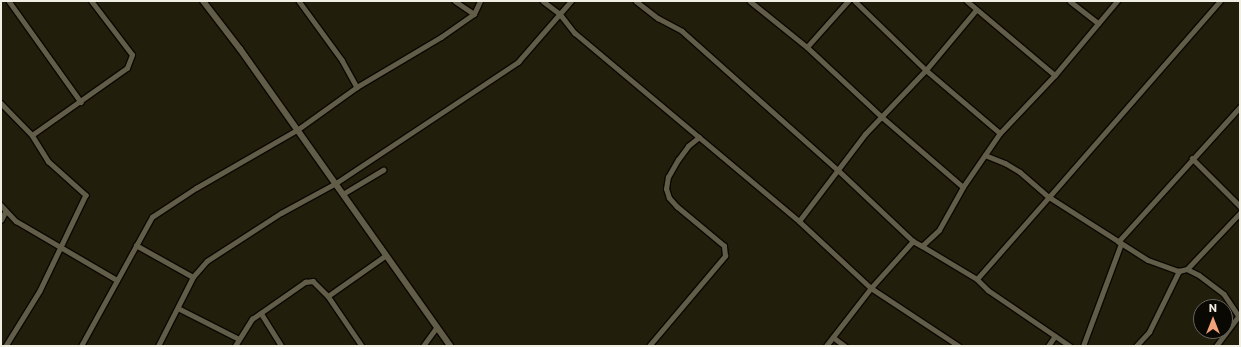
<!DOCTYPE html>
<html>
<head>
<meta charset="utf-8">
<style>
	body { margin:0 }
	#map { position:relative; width:1241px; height:347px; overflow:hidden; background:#211e0c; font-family:Commissioner,sans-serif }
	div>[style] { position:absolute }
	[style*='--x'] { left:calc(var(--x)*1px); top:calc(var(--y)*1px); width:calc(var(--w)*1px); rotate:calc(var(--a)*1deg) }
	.roads { filter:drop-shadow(1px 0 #0b0800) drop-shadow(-1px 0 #0b0800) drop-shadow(0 1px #0b0800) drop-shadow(0 -1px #0b0800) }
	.minor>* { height:4.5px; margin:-2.25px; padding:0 2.25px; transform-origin:2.25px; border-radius:2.25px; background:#615d49 }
	.tertiary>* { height:6px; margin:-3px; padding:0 3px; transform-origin:3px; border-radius:3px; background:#615d49 }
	span { translate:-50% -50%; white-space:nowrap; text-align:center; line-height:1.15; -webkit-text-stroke:3px #090803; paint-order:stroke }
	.frame { position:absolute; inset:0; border:2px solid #f1efe4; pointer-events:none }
	.north { position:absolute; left:1193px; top:299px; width:40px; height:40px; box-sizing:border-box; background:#090803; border:1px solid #66645d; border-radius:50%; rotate:0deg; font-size:11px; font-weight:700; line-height:16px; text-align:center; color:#f1efe4 }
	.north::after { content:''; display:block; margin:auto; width:14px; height:18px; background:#f1a17b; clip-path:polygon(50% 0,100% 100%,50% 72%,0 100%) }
</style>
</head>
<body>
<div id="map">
	<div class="roads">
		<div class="minor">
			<div style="--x:9;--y:1;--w:124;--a:54.5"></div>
			<div style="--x:299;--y:1;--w:73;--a:53.9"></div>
			<div style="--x:342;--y:60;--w:31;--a:61"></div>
			<div style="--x:455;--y:1;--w:23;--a:34"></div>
			<div style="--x:543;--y:1;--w:21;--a:37"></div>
			<div style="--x:560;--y:14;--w:24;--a:52"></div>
			<div style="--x:575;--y:33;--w:292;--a:40"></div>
			<div style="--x:799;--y:221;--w:98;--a:42.9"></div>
			<div style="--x:871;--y:288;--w:105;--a:33.4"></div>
			<div style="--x:636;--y:1;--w:28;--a:38"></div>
			<div style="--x:658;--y:18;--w:27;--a:28"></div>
			<div style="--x:682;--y:31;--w:209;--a:41.7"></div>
			<div style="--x:838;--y:170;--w:103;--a:43.4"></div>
			<div style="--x:913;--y:241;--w:10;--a:29"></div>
			<div style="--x:922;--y:246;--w:23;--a:-43"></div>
			<div style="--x:939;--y:230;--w:49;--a:-60.8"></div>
			<div style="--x:963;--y:187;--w:65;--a:-55.6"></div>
			<div style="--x:1000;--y:133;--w:80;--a:-46.5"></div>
			<div style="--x:1055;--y:75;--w:97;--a:-50"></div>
			<div style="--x:750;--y:1;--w:73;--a:38.9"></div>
			<div style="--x:807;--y:47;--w:103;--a:43"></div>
			<div style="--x:882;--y:117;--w:107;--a:40.8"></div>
			<div style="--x:855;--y:1;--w:99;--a:44.2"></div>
			<div style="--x:926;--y:70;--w:97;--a:40.4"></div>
			<div style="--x:967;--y:1;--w:115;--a:40.1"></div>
			<div style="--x:1070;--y:1;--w:36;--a:38"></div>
			<div style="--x:807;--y:47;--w:62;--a:-48.3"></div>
			<div style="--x:1;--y:103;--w:45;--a:45.9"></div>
			<div style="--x:32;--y:135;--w:31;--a:58"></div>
			<div style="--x:48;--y:161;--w:51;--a:41.8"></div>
			<div style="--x:86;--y:195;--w:106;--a:115.6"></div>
			<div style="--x:40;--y:291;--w:65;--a:121.7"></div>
			<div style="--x:32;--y:135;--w:116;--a:-35.2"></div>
			<div style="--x:127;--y:68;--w:14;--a:-69"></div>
			<div style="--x:132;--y:55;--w:68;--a:-127.2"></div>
			<div style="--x:985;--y:155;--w:22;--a:22"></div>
			<div style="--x:1005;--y:163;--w:17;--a:31"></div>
			<div style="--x:1020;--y:172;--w:38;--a:41"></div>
			<div style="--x:1049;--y:197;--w:260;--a:-48.9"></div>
			<div style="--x:1192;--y:158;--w:68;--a:45"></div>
			<div style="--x:343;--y:194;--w:47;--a:-31"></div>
			<div style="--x:1;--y:205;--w:22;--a:47"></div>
			<div style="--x:16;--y:221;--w:117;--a:30.3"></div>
			<div style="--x:1;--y:220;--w:9;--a:-63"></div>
			<div style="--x:799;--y:221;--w:109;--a:-52.8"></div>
			<div style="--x:865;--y:134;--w:88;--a:-46.4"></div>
			<div style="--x:926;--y:70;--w:78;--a:-50.2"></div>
			<div style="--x:1118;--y:242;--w:182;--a:-47.9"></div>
			<div style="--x:136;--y:245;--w:65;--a:29.3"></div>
			<div style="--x:922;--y:246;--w:64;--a:31"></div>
			<div style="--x:977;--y:279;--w:16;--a:45"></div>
			<div style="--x:988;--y:290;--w:99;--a:34.3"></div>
			<div style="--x:1187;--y:269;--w:77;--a:-46.6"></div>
			<div style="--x:977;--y:279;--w:109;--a:-48.7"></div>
			<div style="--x:1049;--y:197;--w:117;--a:32.5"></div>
			<div style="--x:1148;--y:260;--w:33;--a:20"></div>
			<div style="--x:1179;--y:271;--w:8;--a:-14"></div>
			<div style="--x:1187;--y:269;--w:13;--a:27"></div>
			<div style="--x:1199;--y:275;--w:31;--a:37"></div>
			<div style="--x:1224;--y:294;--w:29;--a:56"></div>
			<div style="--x:328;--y:296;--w:60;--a:55.8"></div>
			<div style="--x:178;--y:308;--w:68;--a:26.9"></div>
			<div style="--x:261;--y:313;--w:39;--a:58"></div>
			<div style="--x:833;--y:337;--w:15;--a:37"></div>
			<div style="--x:81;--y:346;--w:147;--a:-61.2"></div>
			<div style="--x:152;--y:217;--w:53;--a:-33.4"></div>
			<div style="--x:196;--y:188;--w:116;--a:-29.9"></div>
			<div style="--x:297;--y:130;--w:74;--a:-35.6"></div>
			<div style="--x:357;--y:87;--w:98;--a:-30.8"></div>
			<div style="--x:441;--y:37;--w:40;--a:-34.9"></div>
			<div style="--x:474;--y:14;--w:14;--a:-65"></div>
			<div style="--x:158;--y:346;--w:77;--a:-63.1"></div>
			<div style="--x:193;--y:277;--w:21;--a:-49"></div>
			<div style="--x:207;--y:261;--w:88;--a:-33"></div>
			<div style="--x:281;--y:213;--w:63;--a:-28.6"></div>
			<div style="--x:336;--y:183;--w:219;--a:-33.6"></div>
			<div style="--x:518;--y:62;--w:81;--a:-49"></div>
			<div style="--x:235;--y:346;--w:32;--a:-58"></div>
			<div style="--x:252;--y:319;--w:65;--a:-34.9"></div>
			<div style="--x:305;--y:282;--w:8;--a:-7"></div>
			<div style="--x:313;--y:281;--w:21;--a:45"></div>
			<div style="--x:328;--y:296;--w:70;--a:-35.1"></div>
			<div style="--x:423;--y:346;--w:22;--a:-54"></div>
			<div style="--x:649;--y:346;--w:118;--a:-49.8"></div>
			<div style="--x:725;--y:256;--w:10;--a:-96"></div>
			<div style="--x:724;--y:246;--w:61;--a:-140.3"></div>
			<div style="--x:677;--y:207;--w:12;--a:-132"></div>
			<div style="--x:669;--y:198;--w:9;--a:-108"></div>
			<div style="--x:666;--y:189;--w:12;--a:-81"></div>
			<div style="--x:668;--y:177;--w:20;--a:-60"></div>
			<div style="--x:678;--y:160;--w:17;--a:-54"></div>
			<div style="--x:688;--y:146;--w:14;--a:-39"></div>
			<div style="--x:826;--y:346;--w:73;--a:-52.2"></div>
			<div style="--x:871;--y:288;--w:63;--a:-48.2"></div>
			<div style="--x:1048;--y:346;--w:12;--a:-55"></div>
			<div style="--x:1083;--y:346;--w:109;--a:-69.6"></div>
			<div style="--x:1136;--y:346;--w:19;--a:-47"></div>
			<div style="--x:1149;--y:332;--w:68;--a:-63.8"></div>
			<div style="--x:1216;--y:346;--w:40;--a:-53"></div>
		</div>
		<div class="tertiary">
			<div style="--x:203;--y:1;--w:61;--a:52.4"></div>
			<div style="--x:240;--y:49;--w:364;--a:54.7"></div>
		</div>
	</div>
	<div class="frame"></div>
	<div class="north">N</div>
</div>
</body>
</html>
